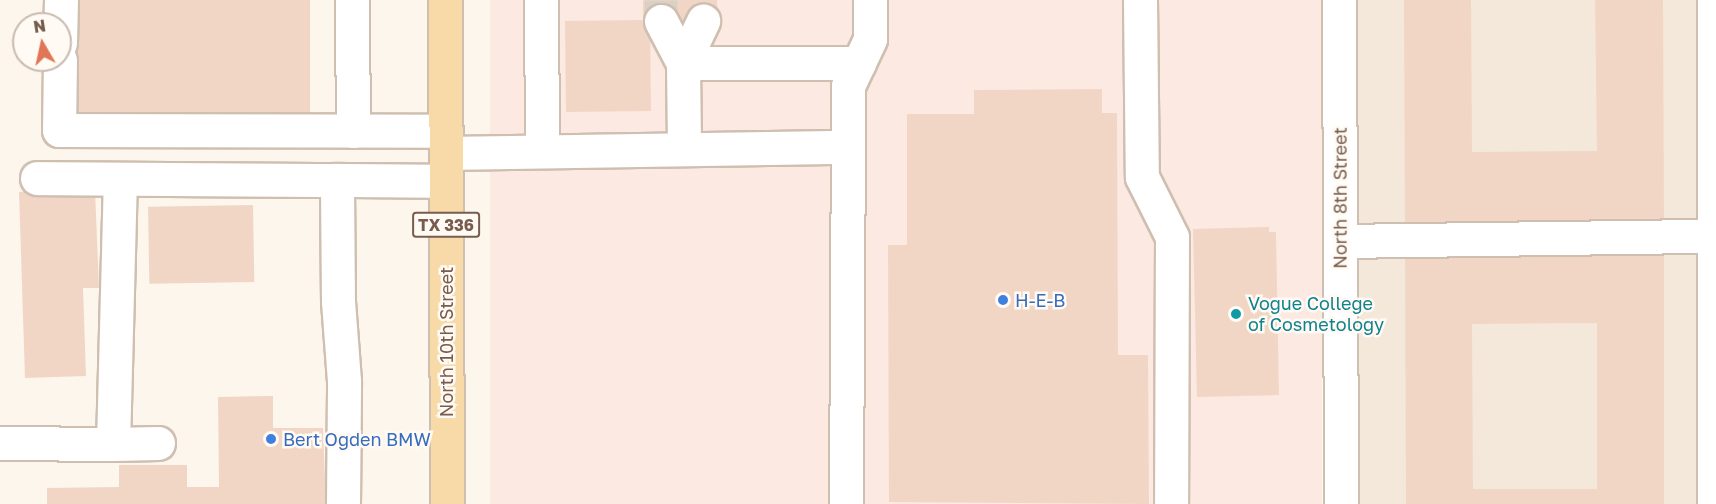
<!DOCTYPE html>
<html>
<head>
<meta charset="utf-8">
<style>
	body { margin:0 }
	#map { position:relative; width:1716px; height:504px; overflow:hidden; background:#fcf6ec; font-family:"Golos Text",sans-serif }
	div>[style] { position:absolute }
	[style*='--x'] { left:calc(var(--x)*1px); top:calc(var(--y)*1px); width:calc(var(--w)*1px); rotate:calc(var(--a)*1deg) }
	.residential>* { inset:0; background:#f4e8db; transform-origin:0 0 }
	.commercial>* { inset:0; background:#fce9e1; transform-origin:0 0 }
	.building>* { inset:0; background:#f1d6c5; transform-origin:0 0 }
	.minor-tunnel>* { height:33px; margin-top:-16.5px; transform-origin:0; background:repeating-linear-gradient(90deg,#dbd0c5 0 33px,transparent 0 49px) }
	.roads { filter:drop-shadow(2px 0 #cfbfb1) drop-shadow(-2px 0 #cfbfb1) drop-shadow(0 2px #cfbfb1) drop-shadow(0 -2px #cfbfb1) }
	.minor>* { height:33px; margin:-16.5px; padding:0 16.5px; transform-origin:16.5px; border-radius:16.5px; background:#fff }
	.major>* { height:33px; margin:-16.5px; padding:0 16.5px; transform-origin:16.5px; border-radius:16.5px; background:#f8daa8 }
	.dots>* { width:16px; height:16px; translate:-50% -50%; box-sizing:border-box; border:3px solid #fffaf3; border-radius:50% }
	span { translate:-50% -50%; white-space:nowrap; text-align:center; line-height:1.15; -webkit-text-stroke:5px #fffaf3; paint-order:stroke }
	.shield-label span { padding:2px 4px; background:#fffaf3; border:2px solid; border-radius:4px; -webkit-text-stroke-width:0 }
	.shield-label { font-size:16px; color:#785d4f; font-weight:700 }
	.street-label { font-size:18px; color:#785d4f }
	.shop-label { font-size:18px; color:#366cbe }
	.left { translate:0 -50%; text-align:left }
	.culture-label { font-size:18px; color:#0d838f }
	.north { position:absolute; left:12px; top:12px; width:60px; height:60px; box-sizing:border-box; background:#fffaf3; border:2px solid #c9bbb1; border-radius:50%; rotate:351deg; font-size:16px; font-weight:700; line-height:24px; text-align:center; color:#785d4f }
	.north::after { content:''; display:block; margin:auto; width:21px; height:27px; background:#e17657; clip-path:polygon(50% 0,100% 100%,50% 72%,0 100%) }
</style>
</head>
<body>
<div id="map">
	<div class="residential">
		<div style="left:1357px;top:0;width:359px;height:504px"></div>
	</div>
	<div class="commercial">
		<div style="left:490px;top:0;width:832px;height:504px"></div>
	</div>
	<div class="building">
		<div style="left:73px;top:0;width:237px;height:118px"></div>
		<div style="clip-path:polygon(643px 0,717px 0,718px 21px,650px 21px,651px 111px,566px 112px,565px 21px,643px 20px)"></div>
		<div style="clip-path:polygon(1404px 0,1471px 0,1472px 152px,1597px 151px,1595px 0,1663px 0,1664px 222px,1405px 223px)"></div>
		<div style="clip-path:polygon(1102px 89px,1102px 113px,1117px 113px,1118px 355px,1148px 355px,1149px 504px,889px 502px,888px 245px,907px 245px,907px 114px,974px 114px,974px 90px)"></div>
		<div style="clip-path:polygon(95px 190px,99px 288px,83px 288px,86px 376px,25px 378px,19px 192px)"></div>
		<div style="left:253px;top:205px;width:77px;height:105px;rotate:89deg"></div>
		<div style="clip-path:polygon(1269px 227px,1269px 232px,1276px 232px,1279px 395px,1197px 397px,1193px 229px)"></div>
		<div style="clip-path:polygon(evenodd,1664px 252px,1664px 504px,1406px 504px,1405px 253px,1664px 252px,1597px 323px,1597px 489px,1473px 489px,1472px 324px,1597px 323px)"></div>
		<div style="clip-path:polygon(273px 396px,273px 428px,323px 428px,326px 504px,47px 504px,47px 488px,119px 487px,119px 465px,187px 465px,187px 487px,219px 487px,218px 397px)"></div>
	</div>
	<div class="minor-tunnel">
		<div style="--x:661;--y:21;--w:21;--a:-90"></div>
	</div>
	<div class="roads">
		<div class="minor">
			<div style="--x:352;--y:0;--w:131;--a:89.6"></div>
			<div style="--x:541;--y:0;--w:151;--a:89.6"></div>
			<div style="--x:1140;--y:0;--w:177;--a:89.4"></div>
			<div style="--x:1142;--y:177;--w:67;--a:63.4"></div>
			<div style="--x:1172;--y:237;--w:267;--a:90.2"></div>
			<div style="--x:1339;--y:0;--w:504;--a:89.77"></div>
			<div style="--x:661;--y:21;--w:47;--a:62.4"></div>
			<div style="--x:683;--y:63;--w:86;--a:89.3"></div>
			<div style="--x:60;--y:43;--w:43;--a:-88.7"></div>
			<div style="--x:60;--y:60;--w:70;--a:90.8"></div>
			<div style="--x:59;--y:130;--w:386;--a:0.1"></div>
			<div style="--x:683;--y:63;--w:176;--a:0"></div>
			<div style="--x:683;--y:63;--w:47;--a:-64.5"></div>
			<div style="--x:446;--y:153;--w:402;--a:-0.9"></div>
			<div style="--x:37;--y:178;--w:300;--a:0.4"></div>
			<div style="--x:1340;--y:241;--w:376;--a:-0.8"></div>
			<div style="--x:0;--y:443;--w:113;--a:0.5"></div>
			<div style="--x:113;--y:444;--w:265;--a:-88.5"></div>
			<div style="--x:113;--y:444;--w:45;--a:-1.3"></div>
			<div style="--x:343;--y:504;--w:123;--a:-89.5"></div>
			<div style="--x:344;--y:381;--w:80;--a:-94.3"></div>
			<div style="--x:338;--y:301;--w:121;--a:-90.5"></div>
			<div style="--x:337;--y:180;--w:109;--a:0.5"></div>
			<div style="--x:846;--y:504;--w:418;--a:-89.7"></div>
			<div style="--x:848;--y:86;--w:52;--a:-64.9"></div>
			<div style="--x:870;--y:39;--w:39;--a:-90"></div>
			<div style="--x:1714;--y:504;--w:504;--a:-90"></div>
		</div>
		<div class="major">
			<div style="--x:445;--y:0;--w:504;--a:89.77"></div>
		</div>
	</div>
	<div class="dots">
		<div style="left:1003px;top:300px;background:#3f7fe0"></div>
		<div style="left:1236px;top:314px;background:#0f9aa8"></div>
		<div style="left:271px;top:439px;background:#3f7fe0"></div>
	</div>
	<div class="shield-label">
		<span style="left:446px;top:225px">TX 336</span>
	</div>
	<div class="street-label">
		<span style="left:1340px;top:198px;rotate:-90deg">North 8th Street</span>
		<span style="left:446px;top:342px;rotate:-90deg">North 10th Street</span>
	</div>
	<div class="shop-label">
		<span class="left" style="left:1015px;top:300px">H-E-B</span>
		<span class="left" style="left:283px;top:439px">Bert Ogden BMW</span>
	</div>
	<div class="culture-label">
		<span class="left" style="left:1248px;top:314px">Vogue College<br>of Cosmetology</span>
	</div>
	<div class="north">N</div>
</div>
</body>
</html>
